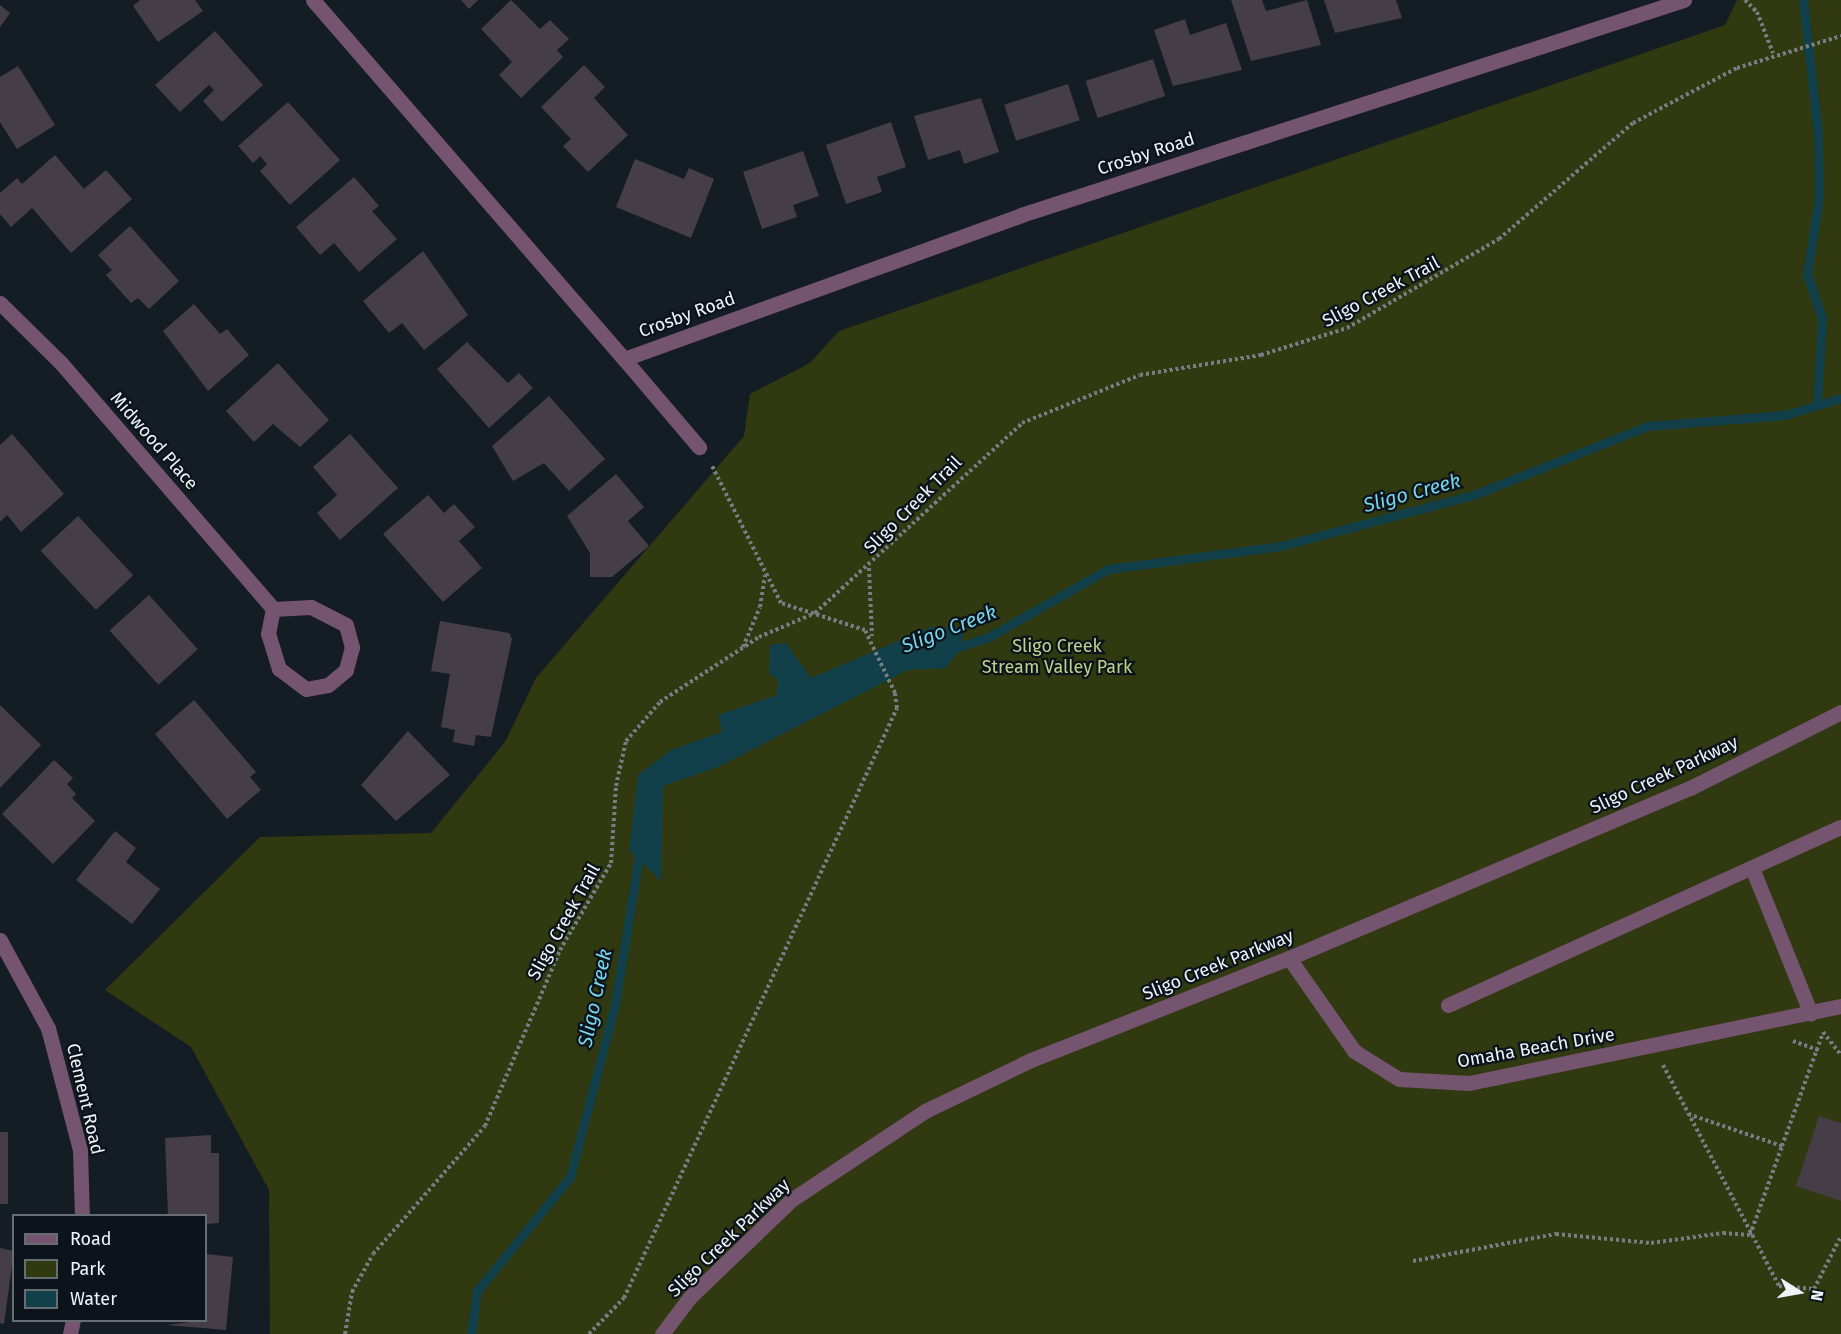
<!DOCTYPE html>
<html>
<head>
<meta charset="utf-8">
<style>
	body { margin:0 }
	#map { position:relative; width:1841px; height:1334px; overflow:hidden; background:#141c24; font-family:"Fira Sans",sans-serif }
	div>[style] { position:absolute }
	[style*='--x'] { left:calc(var(--x)*1px); top:calc(var(--y)*1px); width:calc(var(--w)*1px); rotate:calc(var(--a)*1deg) }
	.green>* { inset:0; background:#303910 }
	.water>* { inset:0; background:#11404a }
	.stream>* { height:9px; margin:-4.5px; padding:0 4.5px; transform-origin:4.5px; border-radius:4.5px; background:#11404a }
	.building>* { inset:0; background:#463e47; transform-origin:0 0 }
	.path>* { height:4px; margin-top:-2px; transform-origin:0; background:repeating-linear-gradient(90deg,#767d83 0 3px,transparent 0 6px) }
	.minor>* { height:15px; margin:-7.5px; padding:0 7.5px; transform-origin:7.5px; border-radius:7.5px; background:#74546e }
	span { translate:-50% -50%; white-space:nowrap; text-align:center; line-height:1.15; -webkit-text-stroke:4.5px #0c131a; paint-order:stroke }
	.street-label { font-size:18px; color:#eef4f9 }
	.park-label { font-size:18px; color:#bfd18a }
	.water-label { font-size:20px; color:#76d5ec; font-style:italic }
	.legend { position:absolute; left:12px; top:1214px; width:195px; height:108px; box-sizing:border-box; background:#0c131a; border:2px solid #666d73; margin:0; padding:8px 10px; list-style:none; font-size:18px; color:#eef4f9 }
	.legend li { display:flex; align-items:center; gap:12px; height:30px }
	.legend b { width:30px; border:2px solid #666d73 }
	.north { position:absolute; left:1769px; top:1262px; width:60px; height:60px; -webkit-text-stroke:4px #0c131a; paint-order:stroke; rotate:101deg; font-size:16px; font-weight:700; line-height:24px; text-align:center; color:#eef4f9 }
	.north::after { content:''; display:block; margin:auto; width:21px; height:27px; background:#eef4f9; clip-path:polygon(50% 0,100% 100%,50% 72%,0 100%) }
</style>
</head>
<body>
<div id="map">
	<div class="green">
		<div style="clip-path:polygon(1737px 0,1841px 0,1841px 1334px,270px 1334px,269px 1190px,191px 1047px,105px 990px,260px 837px,431px 833px,505px 742px,536px 678px,744px 436px,750px 394px,810px 363px,839px 331px,1725px 25px)"></div>
	</div>
	<div class="water">
		<div style="clip-path:polygon(931px 627px,966px 627px,958px 652px,946px 668px,908px 670px,718px 767px,663px 786px,661px 881px,629px 850px,638px 775px,671px 750px,722px 732px,718px 715px,777px 695px,778px 680px,769px 673px,770px 645px,786px 643px,811px 678px)"></div>
	</div>
	<div class="stream">
		<div style="--x:1803;--y:0;--w:134;--a:83.6"></div>
		<div style="--x:1818;--y:133;--w:64;--a:89.1"></div>
		<div style="--x:1819;--y:197;--w:78;--a:98.9"></div>
		<div style="--x:1807;--y:274;--w:46;--a:71.2"></div>
		<div style="--x:1822;--y:318;--w:87;--a:93.3"></div>
		<div style="--x:949;--y:650;--w:40;--a:-18"></div>
		<div style="--x:987;--y:638;--w:139;--a:-29.7"></div>
		<div style="--x:1108;--y:569;--w:175;--a:-7.6"></div>
		<div style="--x:1281;--y:546;--w:202;--a:-14.9"></div>
		<div style="--x:1476;--y:494;--w:185;--a:-21.6"></div>
		<div style="--x:1648;--y:426;--w:137;--a:-4.6"></div>
		<div style="--x:1785;--y:415;--w:59;--a:-16.9"></div>
		<div style="--x:471;--y:1334;--w:43;--a:-82.1"></div>
		<div style="--x:477;--y:1291;--w:147;--a:-50.8"></div>
		<div style="--x:570;--y:1177;--w:179;--a:-75.4"></div>
		<div style="--x:615;--y:1004;--w:157;--a:-80.8"></div>
	</div>
	<div class="building">
		<div style="clip-path:polygon(140px 0,195px 0,203px 11px,158px 42px,133px 6px)"></div>
		<div style="clip-path:polygon(461px 0,478px 0,469px 9px)"></div>
		<div style="clip-path:polygon(511px 0,540px 29px,550px 20px,569px 39px,557px 50px,563px 57px,521px 98px,499px 75px,512px 62px,481px 29px)"></div>
		<div style="clip-path:polygon(1231px 0,1262px 0,1266px 11px,1307px 0,1321px 45px,1251px 61px)"></div>
		<div style="clip-path:polygon(1324px 0,1396px 0,1402px 18px,1335px 33px)"></div>
		<div style="clip-path:polygon(0 5px,10px 13px,0 27px)"></div>
		<div style="clip-path:polygon(1185px 19px,1190px 35px,1226px 23px,1242px 70px,1173px 86px,1154px 30px)"></div>
		<div style="clip-path:polygon(215px 31px,263px 85px,222px 122px,203px 101px,214px 90px,209px 85px,180px 112px,155px 85px)"></div>
		<div style="left:1153px;top:59px;width:39px;height:71px;rotate:72deg"></div>
		<div style="clip-path:polygon(584px 65px,605px 87px,594px 98px,628px 135px,588px 172px,563px 146px,571px 139px,541px 107px)"></div>
		<div style="clip-path:polygon(18px 66px,55px 125px,17px 149px,0 122px,0 77px)"></div>
		<div style="left:1068px;top:84px;width:38px;height:67px;rotate:72deg"></div>
		<div style="clip-path:polygon(981px 98px,999px 152px,964px 164px,960px 150px,928px 160px,914px 116px)"></div>
		<div style="clip-path:polygon(288px 102px,340px 160px,290px 205px,260px 171px,267px 164px,260px 156px,253px 163px,238px 146px)"></div>
		<div style="clip-path:polygon(891px 122px,906px 167px,877px 177px,882px 192px,846px 204px,826px 145px)"></div>
		<div style="clip-path:polygon(803px 151px,819px 196px,793px 205px,797px 217px,762px 229px,743px 172px)"></div>
		<div style="clip-path:polygon(55px 155px,84px 189px,106px 170px,132px 199px,71px 253px,32px 208px,11px 227px,0 214px,0 193px,17px 178px,22px 184px)"></div>
		<div style="clip-path:polygon(635px 159px,684px 179px,689px 168px,714px 179px,691px 238px,616px 207px)"></div>
		<div style="clip-path:polygon(354px 177px,379px 206px,372px 211px,397px 239px,359px 272px,334px 243px,320px 255px,296px 227px)"></div>
		<div style="clip-path:polygon(130px 226px,179px 281px,149px 309px,138px 298px,131px 303px,106px 275px,112px 270px,98px 255px)"></div>
		<div style="clip-path:polygon(423px 251px,468px 315px,424px 350px,402px 323px,389px 333px,363px 301px)"></div>
		<div style="clip-path:polygon(194px 304px,220px 334px,227px 329px,249px 355px,208px 391px,163px 331px)"></div>
		<div style="clip-path:polygon(467px 342px,508px 383px,519px 373px,533px 388px,489px 428px,437px 369px)"></div>
		<div style="clip-path:polygon(278px 363px,329px 420px,300px 447px,273px 424px,254px 442px,226px 411px)"></div>
		<div style="clip-path:polygon(549px 396px,605px 459px,569px 491px,544px 463px,513px 481px,492px 446px)"></div>
		<div style="clip-path:polygon(12px 434px,64px 494px,21px 532px,7px 515px,0 522px,0 445px)"></div>
		<div style="clip-path:polygon(350px 434px,398px 488px,340px 540px,317px 513px,337px 495px,313px 467px)"></div>
		<div style="clip-path:polygon(616px 474px,644px 507px,628px 521px,649px 546px,612px 577px,590px 577px,590px 553px,567px 516px)"></div>
		<div style="clip-path:polygon(428px 495px,444px 513px,454px 504px,475px 527px,459px 541px,482px 568px,443px 602px,383px 534px)"></div>
		<div style="left:78px;top:516px;width:81px;height:51px;rotate:47deg"></div>
		<div style="left:149px;top:595px;width:73px;height:53px;rotate:48deg"></div>
		<div style="clip-path:polygon(440px 621px,509px 633px,512px 639px,491px 737px,476px 735px,474px 746px,453px 742px,455px 730px,441px 727px,450px 674px,431px 671px)"></div>
		<div style="clip-path:polygon(194px 700px,256px 772px,250px 777px,261px 790px,227px 819px,155px 734px)"></div>
		<div style="clip-path:polygon(0 705px,41px 745px,0 788px)"></div>
		<div style="clip-path:polygon(408px 731px,450px 775px,396px 821px,361px 785px)"></div>
		<div style="clip-path:polygon(54px 760px,73px 778px,67px 784px,76px 794px,72px 798px,95px 821px,53px 864px,2px 814px)"></div>
		<div style="clip-path:polygon(115px 831px,136px 848px,126px 862px,160px 889px,132px 924px,76px 880px)"></div>
		<div style="clip-path:polygon(1819px 1116px,1841px 1123px,1841px 1201px,1796px 1186px)"></div>
		<div style="left:0;top:1132px;width:8px;height:72px"></div>
		<div style="clip-path:polygon(211px 1135px,211px 1153px,219px 1153px,219px 1223px,206px 1224px,206px 1216px,168px 1216px,165px 1138px)"></div>
		<div style="clip-path:polygon(0 1248px,14px 1251px,4px 1324px,0 1323px)"></div>
		<div style="clip-path:polygon(206px 1254px,233px 1257px,226px 1330px,167px 1325px,206px 1320px)"></div>
	</div>
	<div class="path">
		<div style="--x:1745;--y:0;--w:17;--a:45"></div>
		<div style="--x:1757;--y:12;--w:44;--a:68.7"></div>
		<div style="--x:869;--y:568;--w:68;--a:87.5"></div>
		<div style="--x:743;--y:647;--w:43;--a:-67"></div>
		<div style="--x:760;--y:607;--w:32;--a:-81"></div>
		<div style="--x:1823;--y:1032;--w:29;--a:52"></div>
		<div style="--x:1793;--y:1041;--w:27;--a:20"></div>
		<div style="--x:1663;--y:1065;--w:250;--a:62.3"></div>
		<div style="--x:1779;--y:1286;--w:35;--a:5"></div>
		<div style="--x:1814;--y:1289;--w:59;--a:-63"></div>
		<div style="--x:1782;--y:1146;--w:120;--a:-70.1"></div>
		<div style="--x:1413;--y:1261;--w:146;--a:-10.7"></div>
		<div style="--x:1556;--y:1234;--w:95;--a:5.4"></div>
		<div style="--x:1651;--y:1243;--w:73;--a:-7.9"></div>
		<div style="--x:1723;--y:1233;--w:27;--a:4"></div>
		<div style="--x:1750;--y:1235;--w:95;--a:-70.2"></div>
		<div style="--x:1782;--y:1146;--w:102;--a:-161.2"></div>
		<div style="--x:345;--y:1334;--w:43;--a:-80.5"></div>
		<div style="--x:352;--y:1292;--w:43;--a:-61.1"></div>
		<div style="--x:373;--y:1254;--w:170;--a:-48.8"></div>
		<div style="--x:485;--y:1126;--w:191;--a:-66.9"></div>
		<div style="--x:560;--y:950;--w:101;--a:-59.6"></div>
		<div style="--x:611;--y:863;--w:77;--a:-86.3"></div>
		<div style="--x:616;--y:786;--w:46;--a:-77.5"></div>
		<div style="--x:626;--y:741;--w:52;--a:-48.9"></div>
		<div style="--x:660;--y:702;--w:118;--a:-33.3"></div>
		<div style="--x:759;--y:637;--w:61;--a:-23.2"></div>
		<div style="--x:815;--y:613;--w:281;--a:-42.5"></div>
		<div style="--x:1022;--y:423;--w:127;--a:-22.1"></div>
		<div style="--x:1140;--y:375;--w:123;--a:-9.4"></div>
		<div style="--x:1261;--y:355;--w:90;--a:-17.4"></div>
		<div style="--x:1347;--y:328;--w:176;--a:-30.4"></div>
		<div style="--x:1499;--y:239;--w:177;--a:-40.9"></div>
		<div style="--x:1633;--y:123;--w:118;--a:-27.9"></div>
		<div style="--x:1737;--y:68;--w:109;--a:-17.1"></div>
		<div style="--x:589;--y:1334;--w:50;--a:-45.8"></div>
		<div style="--x:624;--y:1298;--w:650;--a:-65.17"></div>
		<div style="--x:897;--y:708;--w:15;--a:-98"></div>
		<div style="--x:895;--y:693;--w:70;--a:-115.5"></div>
		<div style="--x:865;--y:630;--w:88;--a:-162.2"></div>
		<div style="--x:781;--y:603;--w:156;--a:-116.7"></div>
	</div>
	<div class="minor">
		<div style="--x:313;--y:0;--w:475;--a:49.1"></div>
		<div style="--x:624;--y:359;--w:422;--a:-19.9"></div>
		<div style="--x:1021;--y:215;--w:697;--a:-17.97"></div>
		<div style="--x:0;--y:303;--w:86;--a:44.5"></div>
		<div style="--x:61;--y:363;--w:325;--a:49.2"></div>
		<div style="--x:624;--y:359;--w:116;--a:49.6"></div>
		<div style="--x:311;--y:607;--w:39;--a:27"></div>
		<div style="--x:346;--y:625;--w:23;--a:75"></div>
		<div style="--x:352;--y:647;--w:24;--a:105"></div>
		<div style="--x:346;--y:670;--w:23;--a:140"></div>
		<div style="--x:328;--y:685;--w:22;--a:170"></div>
		<div style="--x:306;--y:689;--w:34;--a:-143"></div>
		<div style="--x:279;--y:669;--w:37;--a:-107"></div>
		<div style="--x:268;--y:634;--w:25;--a:-79"></div>
		<div style="--x:273;--y:609;--w:38;--a:-3"></div>
		<div style="--x:1752;--y:868;--w:157;--a:68"></div>
		<div style="--x:0;--y:940;--w:100;--a:61.4"></div>
		<div style="--x:48;--y:1028;--w:126;--a:75.3"></div>
		<div style="--x:80;--y:1150;--w:66;--a:88.3"></div>
		<div style="--x:1289;--y:958;--w:113;--a:55"></div>
		<div style="--x:1354;--y:1051;--w:53;--a:31.9"></div>
		<div style="--x:1399;--y:1079;--w:70;--a:3.3"></div>
		<div style="--x:1469;--y:1083;--w:380;--a:-11.7"></div>
		<div style="--x:1448;--y:1005;--w:431;--a:-24.4"></div>
		<div style="--x:70;--y:1334;--w:14;--a:-78"></div>
		<div style="--x:662;--y:1334;--w:46;--a:-52.9"></div>
		<div style="--x:690;--y:1297;--w:140;--a:-43.8"></div>
		<div style="--x:791;--y:1200;--w:161;--a:-33.6"></div>
		<div style="--x:925;--y:1111;--w:118;--a:-25.7"></div>
		<div style="--x:1031;--y:1060;--w:277;--a:-21.6"></div>
		<div style="--x:1289;--y:958;--w:436;--a:-23"></div>
		<div style="--x:1690;--y:788;--w:169;--a:-26.7"></div>
	</div>
	<div class="street-label">
		<span style="left:1146px;top:154px;rotate:-18deg">Crosby Road</span>
		<span style="left:1381px;top:292px;rotate:-28deg">Sligo Creek Trail</span>
		<span style="left:687px;top:315px;rotate:-20deg">Crosby Road</span>
		<span style="left:154px;top:441px;rotate:49deg">Midwood Place</span>
		<span style="left:913px;top:505px;rotate:-45deg">Sligo Creek Trail</span>
		<span style="left:1664px;top:775px;rotate:-25deg">Sligo Creek Parkway</span>
		<span style="left:564px;top:922px;rotate:-61deg">Sligo Creek Trail</span>
		<span style="left:1218px;top:965px;rotate:-22deg">Sligo Creek Parkway</span>
		<span style="left:1536px;top:1048px;rotate:-10deg">Omaha Beach Drive</span>
		<span style="left:85px;top:1099px;rotate:77deg">Clement Road</span>
		<span style="left:729px;top:1238px;rotate:-44deg">Sligo Creek Parkway</span>
	</div>
	<div class="park-label">
		<span style="left:1057px;top:657px">Sligo Creek<br>Stream Valley Park</span>
	</div>
	<div class="water-label">
		<span style="left:1412px;top:493px;rotate:-15deg">Sligo Creek</span>
		<span style="left:949px;top:629px;rotate:-21deg">Sligo Creek</span>
		<span style="left:595px;top:998px;rotate:-78deg">Sligo Creek</span>
	</div>
	<ul class="legend">
	<li><b style="height:8px;background:#74546e"></b>Road</li>
	<li><b style="height:16px;background:#303910"></b>Park</li>
	<li><b style="height:16px;background:#11404a"></b>Water</li>
	</ul>
	<div class="north">N</div>
</div>
</body>
</html>
